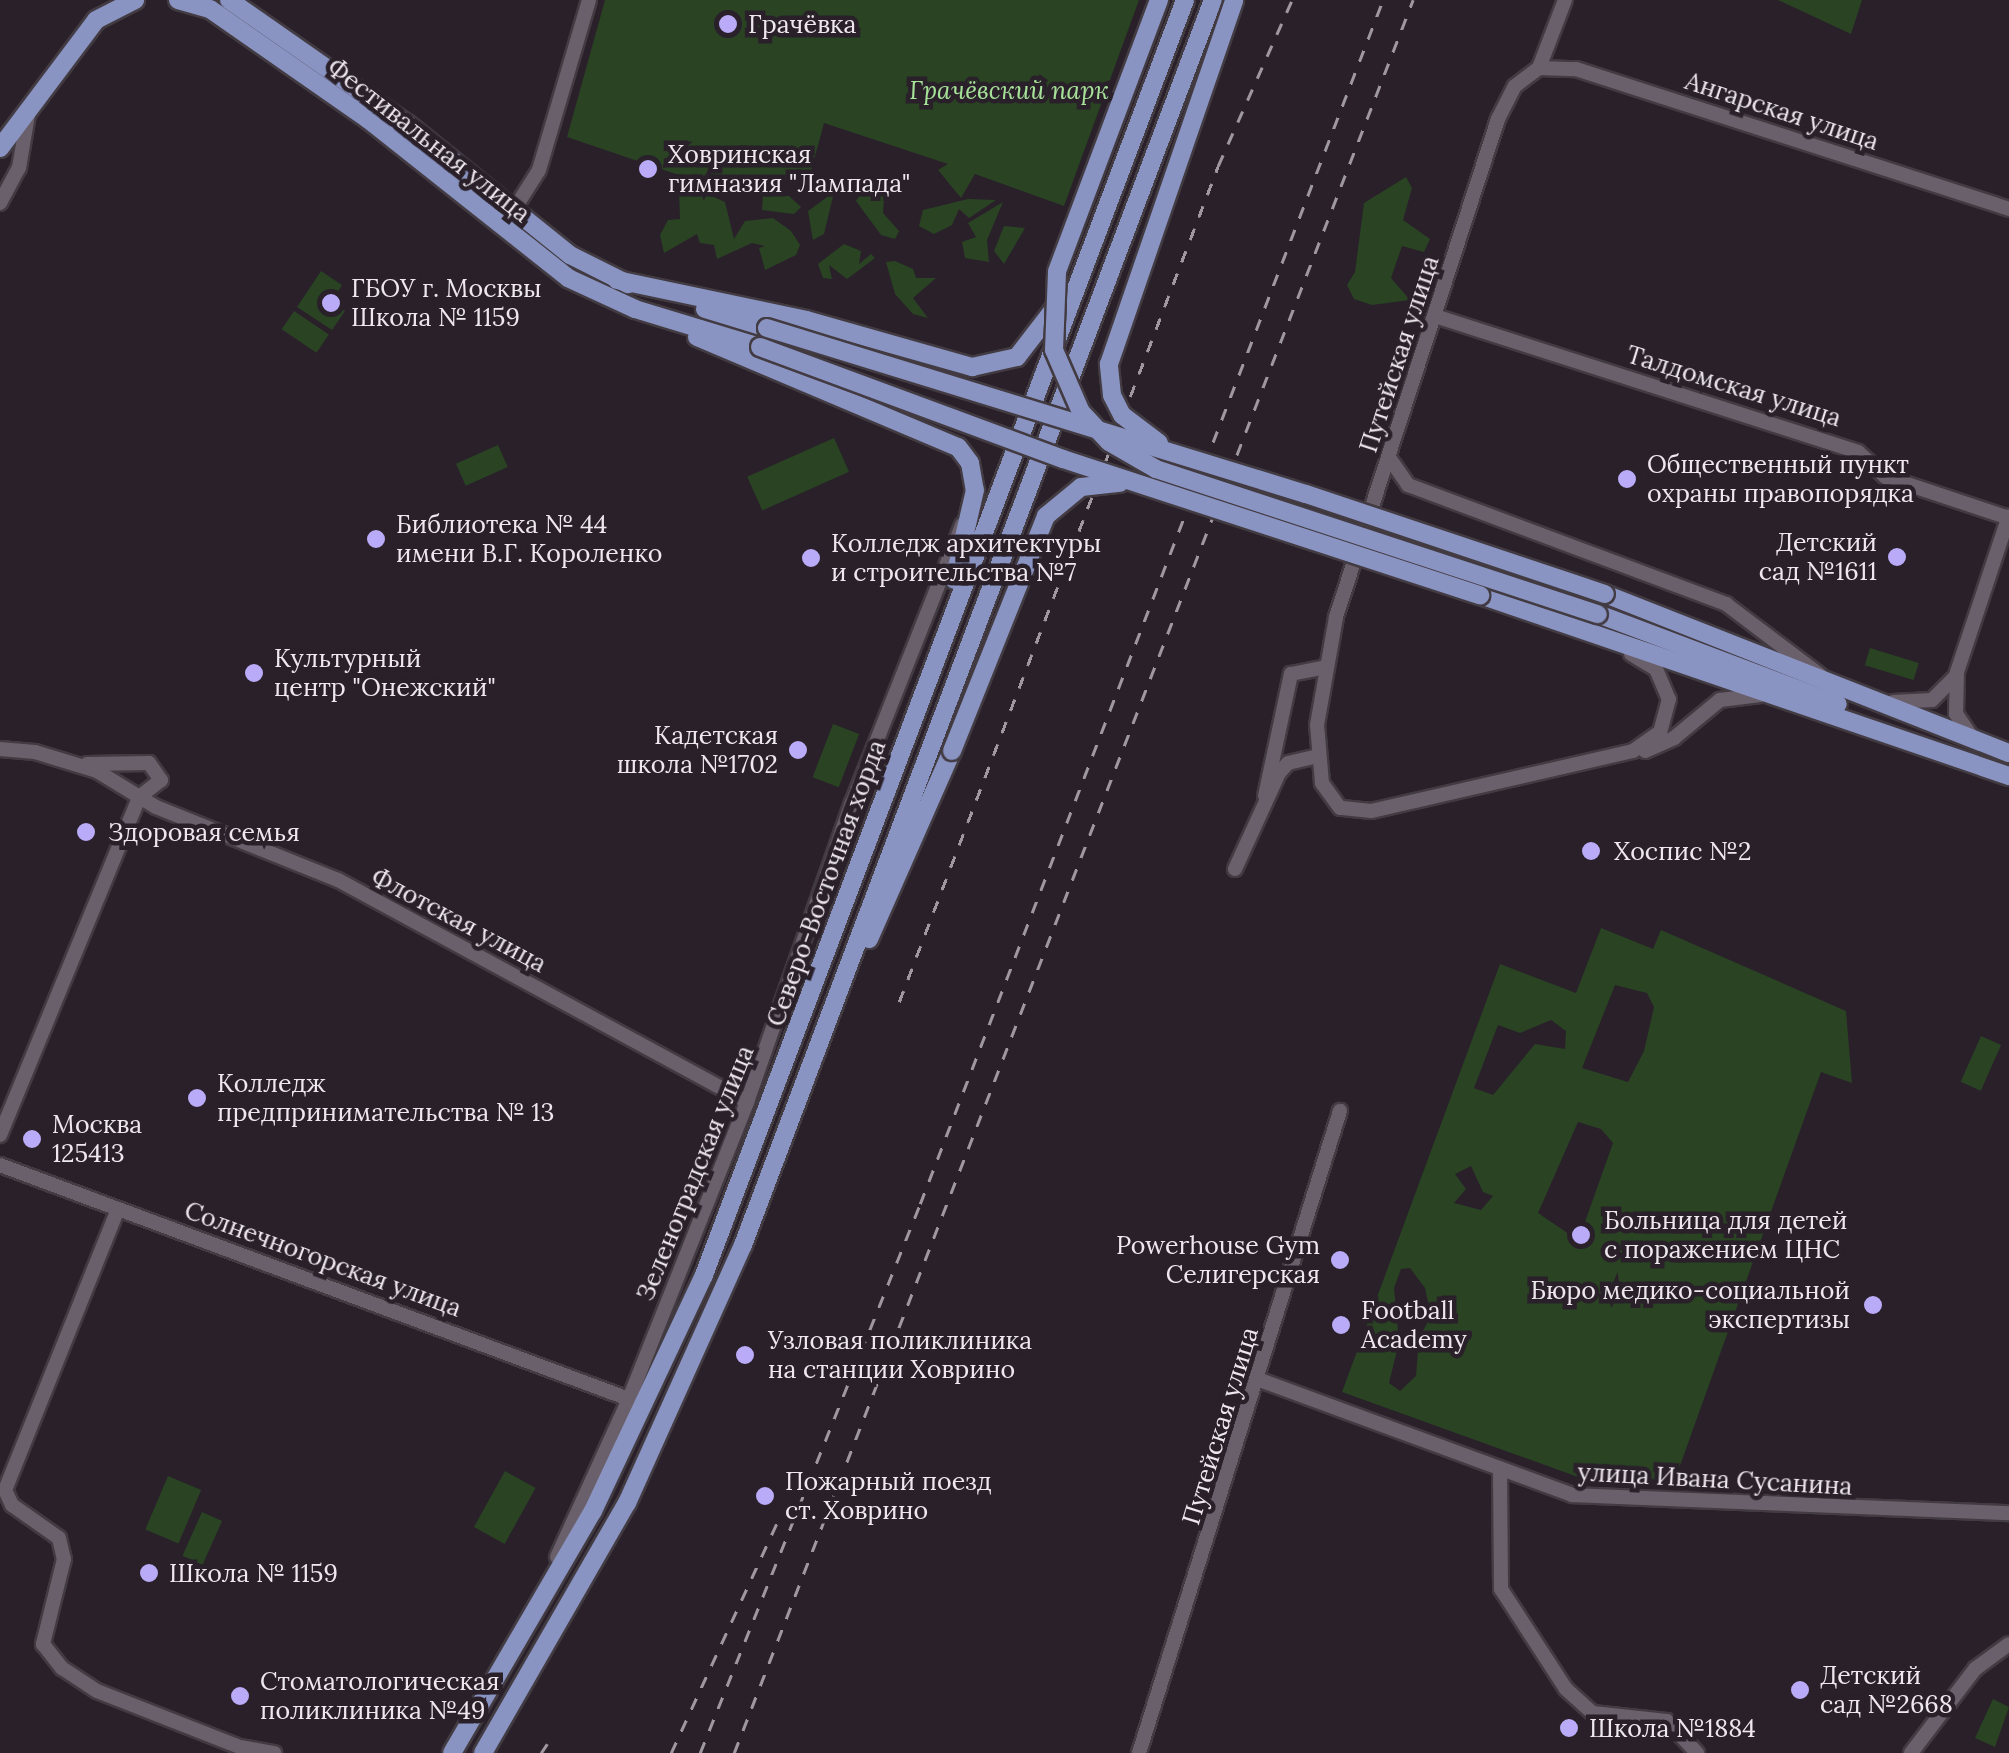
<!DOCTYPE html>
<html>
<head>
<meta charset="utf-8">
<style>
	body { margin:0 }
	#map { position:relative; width:2009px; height:1753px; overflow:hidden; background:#29202a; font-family:Lora,serif }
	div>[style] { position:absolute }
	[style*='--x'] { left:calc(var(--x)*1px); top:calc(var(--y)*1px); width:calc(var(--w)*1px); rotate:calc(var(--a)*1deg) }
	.green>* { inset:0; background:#294323; transform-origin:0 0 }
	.roads { filter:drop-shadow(2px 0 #423b42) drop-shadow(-2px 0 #423b42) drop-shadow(0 2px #423b42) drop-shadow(0 -2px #423b42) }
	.minor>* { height:14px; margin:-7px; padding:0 7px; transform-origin:7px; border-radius:7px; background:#6a606b }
	.major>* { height:18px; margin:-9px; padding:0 9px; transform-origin:9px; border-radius:9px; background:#8a94c3 }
	.rail>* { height:2.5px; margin-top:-1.25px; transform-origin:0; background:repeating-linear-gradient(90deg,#9f98a0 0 12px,transparent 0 24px) }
	.bridges { filter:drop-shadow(2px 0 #423b42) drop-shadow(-2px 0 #423b42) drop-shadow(0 2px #423b42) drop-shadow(0 -2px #423b42) }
	.major-bridge>* { height:18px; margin:-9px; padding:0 9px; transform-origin:9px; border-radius:9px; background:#8a94c3 }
	.dots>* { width:28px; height:28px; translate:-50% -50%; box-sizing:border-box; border:5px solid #29202a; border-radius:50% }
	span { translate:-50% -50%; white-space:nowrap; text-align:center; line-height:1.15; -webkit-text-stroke:9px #29202a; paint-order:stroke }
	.poi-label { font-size:25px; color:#eee8ee }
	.left { translate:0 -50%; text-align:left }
	.right { translate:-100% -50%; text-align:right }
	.park-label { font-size:25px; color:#a7e299; font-style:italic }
	.street-label { font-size:25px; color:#eee8ee }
</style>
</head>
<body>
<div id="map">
	<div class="green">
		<div style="clip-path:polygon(605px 0,1139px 0,1064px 206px,975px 174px,961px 198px,938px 170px,948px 164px,824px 123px,808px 182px,716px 178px,714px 187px,567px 137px)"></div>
		<div style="clip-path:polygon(1778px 0,1862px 0,1851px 34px)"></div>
		<div style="clip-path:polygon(1406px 177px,1412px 188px,1403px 220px,1430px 239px,1424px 252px,1402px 246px,1391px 278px,1410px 300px,1372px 305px,1354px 299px,1347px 285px,1355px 272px,1364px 203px)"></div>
		<div style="clip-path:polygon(871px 178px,885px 186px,883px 213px,899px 231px,895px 239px,881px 235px,856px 201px)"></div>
		<div style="clip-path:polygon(694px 188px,725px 202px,734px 239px,745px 221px,773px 218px,791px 231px,800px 245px,796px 255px,765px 270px,759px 248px,765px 246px,752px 243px,717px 259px,714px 245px,700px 243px,697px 234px,664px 253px,660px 235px,668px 220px,680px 219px,679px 192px)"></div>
		<div style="clip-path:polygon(834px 192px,824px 234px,813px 240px,808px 211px)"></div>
		<div style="clip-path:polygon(763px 194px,789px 196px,801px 207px,794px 214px,762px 210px)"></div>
		<div style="clip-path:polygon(968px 199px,996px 200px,969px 218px,959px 209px,952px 225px,934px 234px,919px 226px,923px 210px)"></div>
		<div style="clip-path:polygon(1003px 202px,987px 240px,989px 262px,965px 258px,962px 242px,976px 237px,968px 223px)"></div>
		<div style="clip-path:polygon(1004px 226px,1025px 228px,1004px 264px,994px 251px)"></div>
		<div style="clip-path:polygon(844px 244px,861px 251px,859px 264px,871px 254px,875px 258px,847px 279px,829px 265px,832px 279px,823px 278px,818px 264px)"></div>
		<div style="clip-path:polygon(895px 261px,913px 269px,916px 278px,936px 278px,913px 298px,928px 318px,913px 314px,895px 294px,886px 262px)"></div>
		<div style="clip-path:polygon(321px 271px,342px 285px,332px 302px,345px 311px,332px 330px,297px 307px)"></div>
		<div style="left:294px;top:311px;width:42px;height:22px;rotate:34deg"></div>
		<div style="left:834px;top:438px;width:37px;height:95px;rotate:66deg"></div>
		<div style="left:498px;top:445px;width:24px;height:46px;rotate:66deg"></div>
		<div style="left:1870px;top:648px;width:51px;height:18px;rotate:17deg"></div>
		<div style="left:833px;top:724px;width:28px;height:57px;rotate:21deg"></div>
		<div style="clip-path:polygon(evenodd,1601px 928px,1653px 949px,1661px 930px,1846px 1011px,1852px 1083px,1821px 1072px,1672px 1488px,1581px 1478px,1342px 1392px,1500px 964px,1576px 993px,1601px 928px,1615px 985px,1647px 993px,1654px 1007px,1644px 1051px,1628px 1082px,1582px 1068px,1615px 985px,1601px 928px,1551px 1020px,1566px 1031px,1565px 1049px,1535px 1044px,1493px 1095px,1474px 1088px,1498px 1025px,1520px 1033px,1551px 1020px,1601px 928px,1578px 1122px,1601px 1129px,1613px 1143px,1585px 1222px,1569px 1234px,1538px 1213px,1578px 1122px,1601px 928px,1471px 1166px,1483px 1192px,1493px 1196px,1481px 1210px,1454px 1203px,1466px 1189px,1455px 1174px,1471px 1166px,1601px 928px,1410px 1268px,1425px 1288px,1431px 1316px,1419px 1338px,1416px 1376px,1400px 1391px,1389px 1383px,1399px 1342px,1394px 1288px,1401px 1269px,1410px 1268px)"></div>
		<div style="left:1981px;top:1036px;width:22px;height:50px;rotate:24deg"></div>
		<div style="left:505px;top:1471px;width:35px;height:64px;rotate:29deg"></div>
		<div style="left:168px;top:1476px;width:36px;height:58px;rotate:23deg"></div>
		<div style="left:202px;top:1512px;width:22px;height:48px;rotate:24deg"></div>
		<div style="clip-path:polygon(1993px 1699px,2009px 1707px,1995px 1747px,1975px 1738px)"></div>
	</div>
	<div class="roads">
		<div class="minor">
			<div style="--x:1539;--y:68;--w:73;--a:-69.1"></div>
			<div style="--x:0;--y:203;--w:40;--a:-62"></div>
			<div style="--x:19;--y:168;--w:54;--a:-80.4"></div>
			<div style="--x:503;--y:227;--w:67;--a:-57.7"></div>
			<div style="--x:539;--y:170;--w:177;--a:-73.6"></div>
			<div style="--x:1435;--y:316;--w:444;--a:17.8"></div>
			<div style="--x:1858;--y:452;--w:38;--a:42"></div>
			<div style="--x:1886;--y:477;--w:130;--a:18.4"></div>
			<div style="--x:1390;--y:459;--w:32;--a:55"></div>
			<div style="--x:1408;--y:485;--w:340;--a:20.5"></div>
			<div style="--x:1726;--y:604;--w:118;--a:37.1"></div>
			<div style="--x:1631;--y:654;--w:29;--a:31"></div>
			<div style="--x:1656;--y:669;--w:33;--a:67"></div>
			<div style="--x:1669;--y:699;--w:34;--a:105"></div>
			<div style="--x:1660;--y:732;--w:33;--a:145"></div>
			<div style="--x:1633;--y:751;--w:269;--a:167.1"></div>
			<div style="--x:1371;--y:811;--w:31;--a:-174"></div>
			<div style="--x:1340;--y:808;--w:31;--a:-126"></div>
			<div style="--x:1322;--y:783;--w:58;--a:-94.9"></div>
			<div style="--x:1317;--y:725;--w:110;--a:-80"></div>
			<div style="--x:1336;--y:617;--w:524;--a:-71.98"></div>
			<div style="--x:1498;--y:119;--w:37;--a:-63"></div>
			<div style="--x:1515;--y:86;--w:30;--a:-37"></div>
			<div style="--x:1539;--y:68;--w:37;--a:2"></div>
			<div style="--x:1576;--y:69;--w:455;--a:17.9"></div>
			<div style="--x:1893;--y:702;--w:39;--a:-3"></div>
			<div style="--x:1932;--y:700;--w:33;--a:-45"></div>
			<div style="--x:1971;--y:736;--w:27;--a:-124"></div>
			<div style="--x:1956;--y:714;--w:42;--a:-88.6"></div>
			<div style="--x:1957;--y:672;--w:164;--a:-71.6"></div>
			<div style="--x:0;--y:749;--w:35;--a:5"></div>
			<div style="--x:35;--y:752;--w:65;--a:17"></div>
			<div style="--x:97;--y:771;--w:69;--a:31.4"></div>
			<div style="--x:156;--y:807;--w:196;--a:21.9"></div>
			<div style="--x:338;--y:880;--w:465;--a:28.5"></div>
			<div style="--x:1645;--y:751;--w:32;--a:-24"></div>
			<div style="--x:1674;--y:738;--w:60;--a:-39.6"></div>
			<div style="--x:1720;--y:700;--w:41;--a:-7"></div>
			<div style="--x:87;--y:764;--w:62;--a:-0.9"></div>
			<div style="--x:149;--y:763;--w:21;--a:55"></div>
			<div style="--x:161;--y:780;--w:28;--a:142"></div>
			<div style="--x:1265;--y:796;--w:125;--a:-78"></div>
			<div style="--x:1291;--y:674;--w:33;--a:-11"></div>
			<div style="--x:1235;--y:869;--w:106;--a:-65.4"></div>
			<div style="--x:1279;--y:773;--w:13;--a:-48"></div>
			<div style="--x:1288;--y:763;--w:31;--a:-13"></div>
			<div style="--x:0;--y:1135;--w:365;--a:-67.6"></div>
			<div style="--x:0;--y:1165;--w:671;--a:20.41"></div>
			<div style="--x:118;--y:1209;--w:303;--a:111.9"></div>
			<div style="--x:5;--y:1490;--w:17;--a:65"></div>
			<div style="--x:12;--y:1505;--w:57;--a:35.1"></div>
			<div style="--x:59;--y:1538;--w:22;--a:77"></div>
			<div style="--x:64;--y:1559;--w:88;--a:103.9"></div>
			<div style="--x:43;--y:1644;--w:31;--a:52"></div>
			<div style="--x:62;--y:1668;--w:42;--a:33.3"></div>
			<div style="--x:97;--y:1691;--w:154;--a:21.4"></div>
			<div style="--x:240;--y:1747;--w:35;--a:10"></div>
			<div style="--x:1260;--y:1380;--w:333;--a:20.2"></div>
			<div style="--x:1572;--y:1495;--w:437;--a:2.4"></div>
			<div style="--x:1500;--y:1472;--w:117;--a:89.5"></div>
			<div style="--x:1501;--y:1589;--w:119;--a:57"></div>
			<div style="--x:1566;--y:1689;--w:36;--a:42"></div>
			<div style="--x:1593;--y:1713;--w:74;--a:6.2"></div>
			<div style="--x:1667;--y:1721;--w:44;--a:46.8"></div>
			<div style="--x:557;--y:1557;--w:174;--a:-65.5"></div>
			<div style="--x:629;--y:1399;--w:320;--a:-68.3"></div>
			<div style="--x:747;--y:1102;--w:317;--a:-70.7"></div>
			<div style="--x:852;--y:803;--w:299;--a:-68.4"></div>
			<div style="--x:1139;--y:1753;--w:673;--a:-72.62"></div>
			<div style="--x:1911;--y:1753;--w:106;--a:-52.7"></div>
			<div style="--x:1975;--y:1669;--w:42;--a:-36.3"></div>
		</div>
		<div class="major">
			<div style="--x:178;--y:0;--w:33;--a:16"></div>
			<div style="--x:210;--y:9;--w:194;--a:34.9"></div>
			<div style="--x:369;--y:120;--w:254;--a:38.4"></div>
			<div style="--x:568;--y:278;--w:74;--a:24.8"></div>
			<div style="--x:635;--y:309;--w:131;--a:16.9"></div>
			<div style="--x:229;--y:0;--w:217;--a:34.9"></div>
			<div style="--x:407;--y:124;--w:209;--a:38.8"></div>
			<div style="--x:570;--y:255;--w:65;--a:26.6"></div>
			<div style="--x:0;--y:148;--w:160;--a:-53.1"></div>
			<div style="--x:96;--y:20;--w:44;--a:-27.1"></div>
			<div style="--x:617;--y:280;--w:193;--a:11.9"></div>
			<div style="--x:806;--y:320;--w:173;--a:15.8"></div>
			<div style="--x:972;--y:367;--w:46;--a:-12.5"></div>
			<div style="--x:1017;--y:357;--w:66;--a:-52.4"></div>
			<div style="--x:705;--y:309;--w:65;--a:17"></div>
			<div style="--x:697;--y:337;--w:283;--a:22.9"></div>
			<div style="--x:958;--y:447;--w:20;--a:53"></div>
			<div style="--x:970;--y:463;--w:27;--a:80"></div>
			<div style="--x:975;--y:490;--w:92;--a:103.1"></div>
			<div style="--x:1605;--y:594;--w:434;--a:21.5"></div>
			<div style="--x:1480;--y:595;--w:559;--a:18.89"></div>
			<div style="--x:1598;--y:614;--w:256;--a:20.6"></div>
			<div style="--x:869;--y:939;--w:206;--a:-66.2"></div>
			<div style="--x:452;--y:1753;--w:280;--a:-59.8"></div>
			<div style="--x:593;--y:1511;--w:261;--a:-64.8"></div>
			<div style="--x:704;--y:1275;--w:1363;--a:-69.33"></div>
			<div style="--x:483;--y:1753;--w:289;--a:-60.1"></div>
			<div style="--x:627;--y:1503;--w:283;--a:-65.8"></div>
			<div style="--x:743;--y:1245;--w:1331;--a:-69.32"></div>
		</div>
	</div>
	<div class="rail">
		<div style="--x:899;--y:1002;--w:895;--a:-69.11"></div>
		<div style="--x:1218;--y:166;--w:182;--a:-66"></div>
		<div style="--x:541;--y:1753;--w:11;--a:-56"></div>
		<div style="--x:671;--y:1753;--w:256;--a:-65.3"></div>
		<div style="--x:700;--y:1753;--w:591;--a:-68.16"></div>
		<div style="--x:920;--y:1204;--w:1290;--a:-68.97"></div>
		<div style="--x:734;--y:1753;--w:1880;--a:-68.83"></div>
	</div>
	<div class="bridges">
		<div class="major-bridge">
			<div style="--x:1159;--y:0;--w:290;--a:110.6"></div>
			<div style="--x:1057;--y:272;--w:78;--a:92.2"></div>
			<div style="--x:1054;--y:350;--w:68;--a:66.5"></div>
			<div style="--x:1081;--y:412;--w:41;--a:47"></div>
			<div style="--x:1109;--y:442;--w:54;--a:29.9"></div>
			<div style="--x:1156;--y:469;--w:465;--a:18.2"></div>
			<div style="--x:767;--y:328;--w:564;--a:17.12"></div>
			<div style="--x:1306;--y:494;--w:315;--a:18.5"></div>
			<div style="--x:760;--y:347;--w:323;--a:20.3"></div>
			<div style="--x:1063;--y:459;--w:439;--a:18.1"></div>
			<div style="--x:1159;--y:443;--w:46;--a:-142.9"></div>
			<div style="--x:1122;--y:415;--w:22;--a:-117"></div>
			<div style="--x:1112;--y:395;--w:31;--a:-96"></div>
			<div style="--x:1109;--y:364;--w:385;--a:-71"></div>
			<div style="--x:952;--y:751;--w:253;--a:-68.2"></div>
			<div style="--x:1046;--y:516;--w:45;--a:-39.6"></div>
			<div style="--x:1081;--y:487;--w:39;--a:-6"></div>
		</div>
	</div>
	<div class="dots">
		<div style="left:728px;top:24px;background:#b9abf7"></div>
		<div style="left:648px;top:169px;background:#b9abf7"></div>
		<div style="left:331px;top:303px;background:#b9abf7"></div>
		<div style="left:1627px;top:479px;background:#b9abf7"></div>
		<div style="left:376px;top:539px;background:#b9abf7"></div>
		<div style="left:1897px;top:557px;background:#b9abf7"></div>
		<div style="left:811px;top:558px;background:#b9abf7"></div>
		<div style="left:254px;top:673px;background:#b9abf7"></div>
		<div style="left:798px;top:750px;background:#b9abf7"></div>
		<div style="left:86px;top:832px;background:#b9abf7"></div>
		<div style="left:1591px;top:851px;background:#b9abf7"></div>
		<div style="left:197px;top:1098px;background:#b9abf7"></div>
		<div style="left:32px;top:1139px;background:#b9abf7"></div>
		<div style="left:1581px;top:1235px;background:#b9abf7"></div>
		<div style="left:1340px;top:1260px;background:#b9abf7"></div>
		<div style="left:1873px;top:1305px;background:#b9abf7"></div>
		<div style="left:1341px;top:1325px;background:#b9abf7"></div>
		<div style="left:745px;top:1355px;background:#b9abf7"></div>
		<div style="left:765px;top:1496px;background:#b9abf7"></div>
		<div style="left:149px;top:1573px;background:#b9abf7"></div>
		<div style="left:1800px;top:1690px;background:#b9abf7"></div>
		<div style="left:240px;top:1696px;background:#b9abf7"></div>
		<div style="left:1569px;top:1728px;background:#b9abf7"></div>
	</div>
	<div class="poi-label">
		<span class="left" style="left:748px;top:24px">Грачёвка</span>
		<span class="left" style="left:668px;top:169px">Ховринская<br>гимназия "Лампада"</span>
		<span class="left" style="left:351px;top:303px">ГБОУ г. Москвы<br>Школа № 1159</span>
		<span class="left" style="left:1647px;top:479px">Общественный пункт<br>охраны правопорядка</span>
		<span class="left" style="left:396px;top:539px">Библиотека № 44<br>имени В.Г. Короленко</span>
		<span class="right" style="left:1877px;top:557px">Детский<br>сад №1611</span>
		<span class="left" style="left:831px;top:558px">Колледж архитектуры<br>и строительства №7</span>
		<span class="left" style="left:274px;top:673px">Культурный<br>центр "Онежский"</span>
		<span class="right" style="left:778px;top:750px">Кадетская<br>школа №1702</span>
		<span class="left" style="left:108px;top:832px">Здоровая семья</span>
		<span class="left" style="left:1614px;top:851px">Хоспис №2</span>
		<span class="left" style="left:217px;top:1098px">Колледж<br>предпринимательства № 13</span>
		<span class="left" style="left:52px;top:1139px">Москва<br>125413</span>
		<span class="left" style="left:1604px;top:1235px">Больница для детей<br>с поражением ЦНС</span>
		<span class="right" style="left:1320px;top:1260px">Powerhouse Gym<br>Селигерская</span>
		<span class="right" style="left:1850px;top:1305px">Бюро медико-социальной<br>экспертизы</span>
		<span class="left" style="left:1361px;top:1325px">Football<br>Academy</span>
		<span class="left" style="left:768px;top:1355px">Узловая поликлиника<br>на станции Ховрино</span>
		<span class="left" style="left:785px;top:1496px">Пожарный поезд<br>ст. Ховрино</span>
		<span class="left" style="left:169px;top:1573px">Школа № 1159</span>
		<span class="left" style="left:1820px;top:1690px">Детский<br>сад №2668</span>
		<span class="left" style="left:260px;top:1696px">Стоматологическая<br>поликлиника №49</span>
		<span class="left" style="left:1589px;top:1728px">Школа №1884</span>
	</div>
	<div class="park-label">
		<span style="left:1009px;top:90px">Грачёвский парк</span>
	</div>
	<div class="street-label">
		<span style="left:1782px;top:111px;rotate:18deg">Ангарская улица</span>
		<span style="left:429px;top:140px;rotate:38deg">Фестивальная улица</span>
		<span style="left:1399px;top:354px;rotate:-72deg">Путейская улица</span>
		<span style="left:1734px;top:386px;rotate:17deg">Талдомская улица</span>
		<span style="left:826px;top:883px;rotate:-70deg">Северо-Восточная хорда</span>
		<span style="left:459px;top:920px;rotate:28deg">Флотская улица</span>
		<span style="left:695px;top:1173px;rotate:-68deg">Зеленоградская улица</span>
		<span style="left:323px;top:1259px;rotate:20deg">Солнечногорская улица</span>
		<span style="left:1220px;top:1426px;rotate:-73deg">Путейская улица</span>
		<span style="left:1715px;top:1479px;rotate:3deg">улица Ивана Сусанина</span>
	</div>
</div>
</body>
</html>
